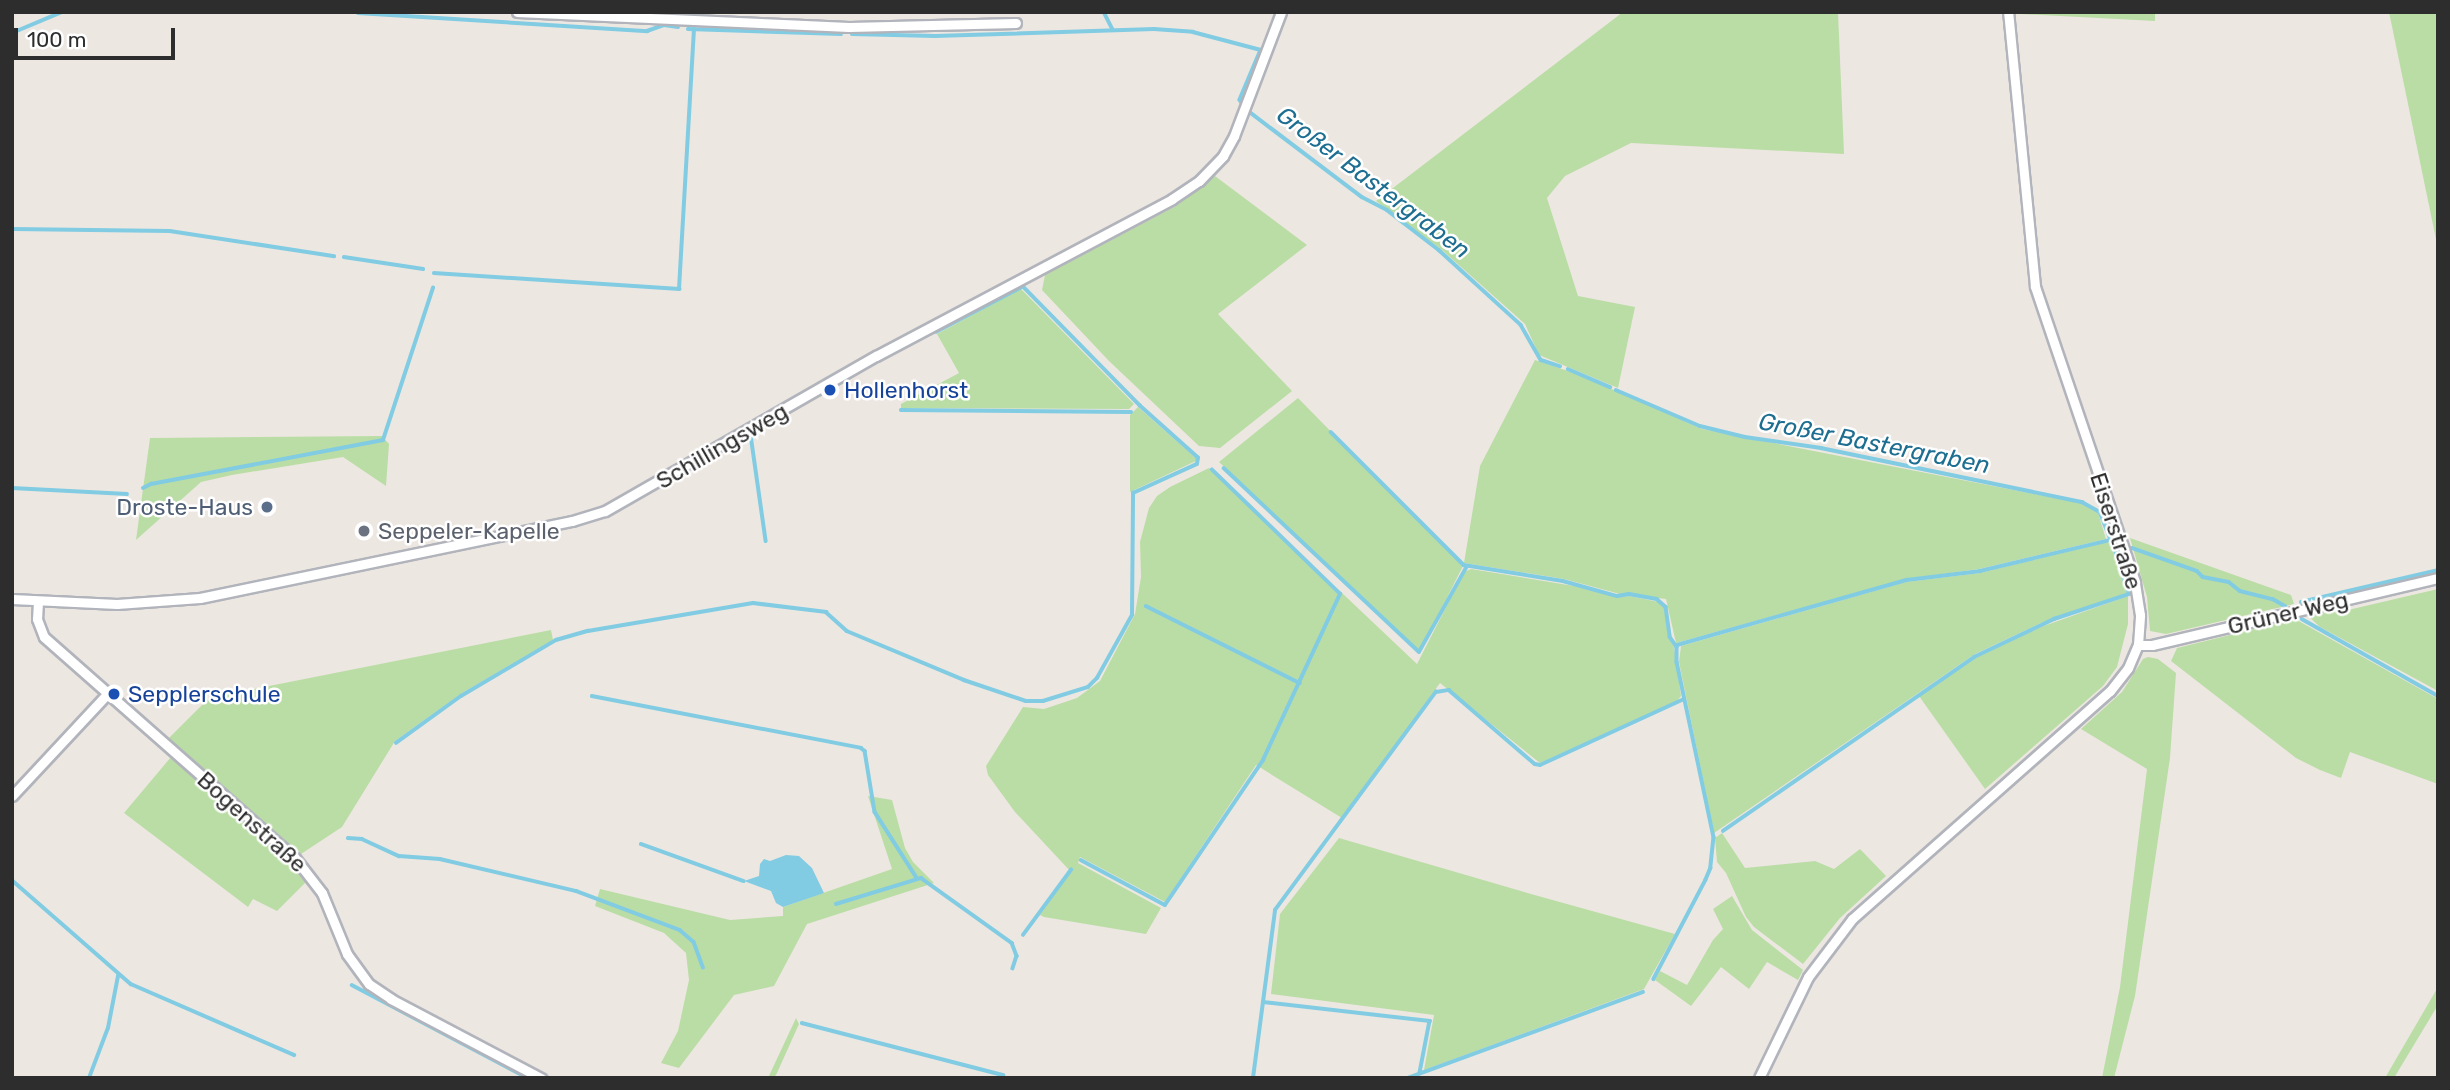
<!DOCTYPE html>
<html>
<head>
<meta charset="utf-8">
<style>
	body { margin:0 }
	#map { position:relative; width:2450px; height:1090px; overflow:hidden; background:#ede7e2; font-family:Rubik,sans-serif }
	div>[style] { position:absolute }
	[style*='--x'] { left:calc(var(--x)*1px); top:calc(var(--y)*1px); width:calc(var(--w)*1px); rotate:calc(var(--a)*1deg) }
	.green>* { inset:0; background:#badda5 }
	.water>* { inset:0; background:#81cce2 }
	.stream>* { height:3.5px; margin:-1.75px; padding:0 1.75px; transform-origin:1.75px; border-radius:1.75px; background:#81cce2 }
	.roads { filter:drop-shadow(2px 0 #b2b4bc) drop-shadow(-2px 0 #b2b4bc) drop-shadow(0 2px #b2b4bc) drop-shadow(0 -2px #b2b4bc) }
	.street>* { height:9px; margin:-4.5px; padding:0 4.5px; transform-origin:4.5px; border-radius:4.5px; background:#fff }
	.dots>* { width:19px; height:19px; translate:-50% -50%; box-sizing:border-box; border:4px solid #fff; border-radius:50% }
	span { translate:-50% -50%; white-space:nowrap; text-align:center; line-height:1.15; -webkit-text-stroke:5px #fff; paint-order:stroke }
	.transit-label { font-size:23px; color:#164399 }
	.left { translate:0 -50%; text-align:left }
	.street-label { font-size:23px; color:#2d2d2d }
	.service-label { font-size:23px; color:#4e5e75 }
	.right { translate:-100% -50%; text-align:right }
	.worship-label { font-size:23px; color:#5b616d }
	.water-label { font-size:24px; color:#1d6e91; font-style:italic }
	.frame { position:absolute; inset:0; border:14px solid #2d2d2d; pointer-events:none }
	.scale { position:absolute; left:14px; top:28px; width:161px; height:32px; box-sizing:border-box; border:4px solid #2d2d2d; border-top:0; padding-left:9px; font-size:21px; line-height:24px; white-space:nowrap; color:#2d2d2d; -webkit-text-stroke:5px #fff; paint-order:stroke }
</style>
</head>
<body>
<div id="map">
	<div class="green">
		<div style="clip-path:polygon(1623px 12px,1838px 12px,1844px 154px,1631px 143px,1565px 176px,1547px 198px,1578px 296px,1635px 307px,1618px 388px,1539px 355px,1525px 324px,1442px 250px,1376px 201px)"></div>
		<div style="clip-path:polygon(2020px 12px,2155px 12px,2155px 21px,2020px 14px)"></div>
		<div style="clip-path:polygon(2389px 12px,2438px 12px,2438px 249px)"></div>
		<div style="clip-path:polygon(1215px 176px,1307px 245px,1218px 314px,1292px 391px,1220px 448px,1199px 446px,1109px 361px,1042px 290px,1045px 275px,1176px 206px)"></div>
		<div style="clip-path:polygon(1021px 289px,1134px 404px,1129px 409px,901px 408px,901px 404px,959px 373px,937px 334px)"></div>
		<div style="clip-path:polygon(1535px 360px,1580px 375px,1702px 429px,2080px 503px,2098px 513px,2106px 539px,1979px 569px,1907px 579px,1676px 643px,1666px 599px,1620px 594px,1564px 579px,1464px 563px,1480px 466px)"></div>
		<div style="clip-path:polygon(1298px 398px,1463px 566px,1421px 649px,1417px 650px,1219px 462px)"></div>
		<div style="clip-path:polygon(1138px 407px,1198px 460px,1130px 492px,1130px 415px)"></div>
		<div style="clip-path:polygon(382px 436px,389px 444px,386px 486px,343px 457px,232px 475px,201px 482px,136px 540px,150px 438px)"></div>
		<div style="clip-path:polygon(1209px 468px,1337px 593px,1342px 593px,1417px 664px,1464px 572px,1471px 569px,1586px 588px,1616px 597px,1629px 596px,1659px 602px,1665px 608px,1668px 636px,1674px 647px,1681px 696px,1677px 701px,1540px 763px,1440px 683px,1342px 818px,1256px 765px,1165px 902px,1080px 857px,1078px 863px,1161px 908px,1146px 934px,1044px 917px,1040px 915px,1071px 872px,1015px 812px,988px 775px,986px 766px,1023px 707px,1044px 709px,1077px 698px,1100px 681px,1135px 614px,1141px 577px,1140px 542px,1149px 508px,1157px 496px,1170px 487px)"></div>
		<div style="clip-path:polygon(2130px 538px,2291px 595px,2294px 604px,2166px 634px,2150px 631px,2147px 597px)"></div>
		<div style="clip-path:polygon(2107px 542px,2110px 542px,2127px 593px,2041px 623px,1975px 654px,1714px 833px,1679px 662px,1681px 646px,1906px 582px,1980px 573px)"></div>
		<div style="clip-path:polygon(2438px 589px,2438px 691px,2320px 627px,2307px 615px,2348px 610px)"></div>
		<div style="clip-path:polygon(2128px 596px,2128px 624px,2117px 667px,2103px 686px,1985px 789px,1919px 696px,1977px 657px,2041px 627px)"></div>
		<div style="clip-path:polygon(2295px 619px,2438px 699px,2438px 784px,2350px 752px,2341px 778px,2320px 770px,2296px 758px,2171px 661px,2177px 648px)"></div>
		<div style="clip-path:polygon(551px 630px,553px 640px,462px 693px,395px 741px,342px 827px,301px 854px,168px 739px,209px 698px)"></div>
		<div style="clip-path:polygon(2148px 657px,2158px 659px,2176px 673px,2170px 758px,2135px 996px,2114px 1078px,2102px 1078px,2120px 987px,2147px 769px,2081px 729px,2122px 692px,2143px 659px)"></div>
		<div style="clip-path:polygon(171px 757px,308px 880px,277px 911px,253px 899px,248px 907px,124px 813px)"></div>
		<div style="clip-path:polygon(868px 796px,892px 800px,905px 848px,913px 862px,934px 883px,807px 924px,774px 986px,734px 995px,679px 1068px,661px 1063px,678px 1031px,689px 980px,686px 953px,664px 933px,595px 906px,600px 889px,730px 920px,783px 916px,783px 907px,892px 869px)"></div>
		<div style="clip-path:polygon(1722px 833px,1745px 868px,1815px 861px,1834px 869px,1860px 849px,1886px 876px,1840px 918px,1803px 964px,1754px 927px,1746px 917px,1726px 873px,1717px 862px,1715px 838px)"></div>
		<div style="clip-path:polygon(1339px 838px,1531px 894px,1675px 934px,1644px 989px,1424px 1070px,1434px 1015px,1271px 994px,1280px 914px)"></div>
		<div style="clip-path:polygon(1732px 896px,1752px 930px,1803px 970px,1798px 980px,1767px 962px,1749px 989px,1721px 967px,1691px 1006px,1655px 980px,1660px 971px,1687px 985px,1713px 940px,1723px 929px,1713px 909px)"></div>
		<div style="clip-path:polygon(2438px 987px,2438px 1005px,2394px 1078px,2385px 1078px)"></div>
		<div style="clip-path:polygon(796px 1018px,799px 1024px,777px 1073px,774px 1078px,768px 1078px)"></div>
	</div>
	<div class="water">
		<div style="clip-path:polygon(786px 855px,799px 856px,812px 868px,824px 893px,783px 907px,776px 903px,771px 891px,744px 881px,759px 876px,760px 864px,764px 859px,770px 861px)"></div>
	</div>
	<div class="stream">
		<div style="--x:1104;--y:12;--w:20;--a:63"></div>
		<div style="--x:358;--y:13;--w:290;--a:3.6"></div>
		<div style="--x:647;--y:31;--w:18;--a:-19"></div>
		<div style="--x:664;--y:25;--w:14;--a:8"></div>
		<div style="--x:688;--y:29;--w:153;--a:1.9"></div>
		<div style="--x:12;--y:33;--w:54;--a:-22.8"></div>
		<div style="--x:852;--y:34;--w:83;--a:1.4"></div>
		<div style="--x:935;--y:36;--w:219;--a:-1.8"></div>
		<div style="--x:1154;--y:29;--w:39;--a:4"></div>
		<div style="--x:1193;--y:32;--w:70;--a:14.8"></div>
		<div style="--x:1261;--y:50;--w:54;--a:112.8"></div>
		<div style="--x:1240;--y:100;--w:4;--a:56"></div>
		<div style="--x:1251;--y:113;--w:139;--a:37.1"></div>
		<div style="--x:1362;--y:197;--w:28;--a:27"></div>
		<div style="--x:1387;--y:210;--w:66;--a:37.6"></div>
		<div style="--x:1439;--y:250;--w:111;--a:42.4"></div>
		<div style="--x:1521;--y:325;--w:40;--a:60.3"></div>
		<div style="--x:1541;--y:360;--w:20;--a:18"></div>
		<div style="--x:12;--y:229;--w:158;--a:0.7"></div>
		<div style="--x:170;--y:231;--w:166;--a:8.7"></div>
		<div style="--x:344;--y:257;--w:80;--a:8.6"></div>
		<div style="--x:434;--y:273;--w:246;--a:3.7"></div>
		<div style="--x:679;--y:289;--w:260;--a:-86.7"></div>
		<div style="--x:1568;--y:369;--w:46;--a:23.2"></div>
		<div style="--x:1616;--y:390;--w:91;--a:23.2"></div>
		<div style="--x:1700;--y:426;--w:46;--a:13.7"></div>
		<div style="--x:1745;--y:437;--w:77;--a:8.2"></div>
		<div style="--x:1821;--y:448;--w:267;--a:11.7"></div>
		<div style="--x:2082;--y:502;--w:21;--a:29"></div>
		<div style="--x:2100;--y:512;--w:46;--a:68.4"></div>
		<div style="--x:901;--y:410;--w:230;--a:0.5"></div>
		<div style="--x:1331;--y:432;--w:188;--a:45"></div>
		<div style="--x:1464;--y:565;--w:100;--a:9.2"></div>
		<div style="--x:1563;--y:581;--w:56;--a:15.5"></div>
		<div style="--x:1617;--y:596;--w:12;--a:-9"></div>
		<div style="--x:1629;--y:594;--w:28;--a:10"></div>
		<div style="--x:1657;--y:599;--w:12;--a:42"></div>
		<div style="--x:1666;--y:607;--w:30;--a:82"></div>
		<div style="--x:1670;--y:637;--w:12;--a:55"></div>
		<div style="--x:1677;--y:647;--w:15;--a:90"></div>
		<div style="--x:1677;--y:662;--w:179;--a:78.1"></div>
		<div style="--x:1714;--y:837;--w:31;--a:96"></div>
		<div style="--x:1711;--y:868;--w:13;--a:113"></div>
		<div style="--x:1706;--y:880;--w:112;--a:117.7"></div>
		<div style="--x:751;--y:435;--w:107;--a:81.9"></div>
		<div style="--x:1224;--y:468;--w:268;--a:43.3"></div>
		<div style="--x:1419;--y:652;--w:98;--a:-60.8"></div>
		<div style="--x:12;--y:488;--w:115;--a:3"></div>
		<div style="--x:143;--y:488;--w:9;--a:-27"></div>
		<div style="--x:151;--y:484;--w:236;--a:-10.7"></div>
		<div style="--x:383;--y:440;--w:160;--a:-71.8"></div>
		<div style="--x:2132;--y:548;--w:69;--a:19.5"></div>
		<div style="--x:2197;--y:571;--w:8;--a:45"></div>
		<div style="--x:2203;--y:577;--w:26;--a:11"></div>
		<div style="--x:2229;--y:582;--w:14;--a:39"></div>
		<div style="--x:2240;--y:591;--w:34;--a:14"></div>
		<div style="--x:2273;--y:599;--w:14;--a:30"></div>
		<div style="--x:2301;--y:602;--w:141;--a:-13.1"></div>
		<div style="--x:1146;--y:606;--w:172;--a:26.6"></div>
		<div style="--x:2302;--y:619;--w:156;--a:29.5"></div>
		<div style="--x:1677;--y:645;--w:239;--a:-15.8"></div>
		<div style="--x:1907;--y:580;--w:74;--a:-7"></div>
		<div style="--x:1980;--y:571;--w:134;--a:-13.4"></div>
		<div style="--x:592;--y:696;--w:274;--a:10.9"></div>
		<div style="--x:861;--y:748;--w:5;--a:37"></div>
		<div style="--x:865;--y:751;--w:62;--a:80.7"></div>
		<div style="--x:875;--y:812;--w:78;--a:57.5"></div>
		<div style="--x:396;--y:743;--w:80;--a:-35.9"></div>
		<div style="--x:461;--y:696;--w:110;--a:-30.5"></div>
		<div style="--x:556;--y:640;--w:33;--a:-16"></div>
		<div style="--x:588;--y:631;--w:167;--a:-9.6"></div>
		<div style="--x:753;--y:603;--w:74;--a:7"></div>
		<div style="--x:826;--y:612;--w:28;--a:42"></div>
		<div style="--x:847;--y:631;--w:127;--a:22.7"></div>
		<div style="--x:964;--y:680;--w:65;--a:18.7"></div>
		<div style="--x:1026;--y:701;--w:17;--a:0"></div>
		<div style="--x:1043;--y:701;--w:47;--a:-17.3"></div>
		<div style="--x:1088;--y:687;--w:13;--a:-45"></div>
		<div style="--x:1097;--y:678;--w:72;--a:-60.9"></div>
		<div style="--x:1132;--y:615;--w:122;--a:-89.5"></div>
		<div style="--x:1133;--y:493;--w:70;--a:-24.4"></div>
		<div style="--x:1197;--y:464;--w:6;--a:-81"></div>
		<div style="--x:1198;--y:458;--w:78;--a:-138.1"></div>
		<div style="--x:1140;--y:406;--w:167;--a:-134.5"></div>
		<div style="--x:1023;--y:287;--w:97;--a:152.4"></div>
		<div style="--x:1723;--y:831;--w:305;--a:-34.7"></div>
		<div style="--x:1974;--y:657;--w:89;--a:-25.4"></div>
		<div style="--x:2054;--y:619;--w:79;--a:-18.4"></div>
		<div style="--x:2129;--y:594;--w:26;--a:-108"></div>
		<div style="--x:348;--y:838;--w:14;--a:4"></div>
		<div style="--x:362;--y:839;--w:41;--a:24.7"></div>
		<div style="--x:399;--y:856;--w:41;--a:4.2"></div>
		<div style="--x:440;--y:859;--w:140;--a:13.2"></div>
		<div style="--x:576;--y:891;--w:111;--a:20.6"></div>
		<div style="--x:680;--y:930;--w:18;--a:41"></div>
		<div style="--x:694;--y:942;--w:27;--a:70"></div>
		<div style="--x:641;--y:844;--w:109;--a:19.8"></div>
		<div style="--x:1081;--y:860;--w:95;--a:28.2"></div>
		<div style="--x:1165;--y:905;--w:175;--a:-55.9"></div>
		<div style="--x:1263;--y:760;--w:183;--a:-65.1"></div>
		<div style="--x:1340;--y:594;--w:178;--a:-135.9"></div>
		<div style="--x:12;--y:880;--w:158;--a:41.2"></div>
		<div style="--x:131;--y:984;--w:178;--a:23.5"></div>
		<div style="--x:836;--y:904;--w:89;--a:-17"></div>
		<div style="--x:921;--y:878;--w:112;--a:35.5"></div>
		<div style="--x:1012;--y:943;--w:14;--a:69"></div>
		<div style="--x:1017;--y:956;--w:13;--a:108"></div>
		<div style="--x:1023;--y:935;--w:81;--a:-53.6"></div>
		<div style="--x:352;--y:985;--w:199;--a:27.9"></div>
		<div style="--x:1263;--y:1002;--w:168;--a:6.5"></div>
		<div style="--x:1430;--y:1021;--w:53;--a:100.9"></div>
		<div style="--x:802;--y:1023;--w:208;--a:14.5"></div>
		<div style="--x:89;--y:1078;--w:53;--a:-69.2"></div>
		<div style="--x:108;--y:1028;--w:53;--a:-79.1"></div>
		<div style="--x:1253;--y:1078;--w:169;--a:-82.5"></div>
		<div style="--x:1275;--y:910;--w:271;--a:-53.6"></div>
		<div style="--x:1436;--y:692;--w:13;--a:-9"></div>
		<div style="--x:1449;--y:690;--w:113;--a:40.7"></div>
		<div style="--x:1535;--y:764;--w:5;--a:11"></div>
		<div style="--x:1540;--y:765;--w:158;--a:-24.6"></div>
		<div style="--x:1408;--y:1078;--w:250;--a:-20.1"></div>
	</div>
	<div class="roads">
		<div class="street">
			<div style="--x:517;--y:12;--w:332;--a:2.6"></div>
			<div style="--x:849;--y:27;--w:167;--a:-1.4"></div>
			<div style="--x:12;--y:599;--w:105;--a:2.7"></div>
			<div style="--x:117;--y:604;--w:83;--a:-4.1"></div>
			<div style="--x:200;--y:598;--w:380;--a:-11.7"></div>
			<div style="--x:572;--y:521;--w:34;--a:-17"></div>
			<div style="--x:605;--y:511;--w:312;--a:-29.8"></div>
			<div style="--x:876;--y:356;--w:335;--a:-27.9"></div>
			<div style="--x:1172;--y:199;--w:32;--a:-34"></div>
			<div style="--x:1199;--y:181;--w:35;--a:-46"></div>
			<div style="--x:1223;--y:156;--w:23;--a:-61"></div>
			<div style="--x:1234;--y:136;--w:133;--a:-69.2"></div>
			<div style="--x:38;--y:601;--w:18;--a:93"></div>
			<div style="--x:37;--y:619;--w:19;--a:69"></div>
			<div style="--x:44;--y:637;--w:334;--a:41.4"></div>
			<div style="--x:295;--y:858;--w:44;--a:52.4"></div>
			<div style="--x:322;--y:893;--w:66;--a:67.7"></div>
			<div style="--x:347;--y:954;--w:37;--a:54"></div>
			<div style="--x:369;--y:984;--w:27;--a:34"></div>
			<div style="--x:391;--y:999;--w:170;--a:27.8"></div>
			<div style="--x:2138;--y:645;--w:14;--a:0"></div>
			<div style="--x:2152;--y:645;--w:294;--a:-13.2"></div>
			<div style="--x:12;--y:796;--w:139;--a:-47"></div>
			<div style="--x:1759;--y:1078;--w:112;--a:-64.1"></div>
			<div style="--x:1808;--y:977;--w:73;--a:-52.8"></div>
			<div style="--x:1852;--y:919;--w:344;--a:-41.5"></div>
			<div style="--x:2110;--y:691;--w:29;--a:-52"></div>
			<div style="--x:2128;--y:668;--w:25;--a:-67"></div>
			<div style="--x:2138;--y:645;--w:30;--a:-86"></div>
			<div style="--x:2140;--y:615;--w:33;--a:-99"></div>
			<div style="--x:2135;--y:582;--w:312;--a:-108.7"></div>
			<div style="--x:2035;--y:286;--w:275;--a:-95.6"></div>
		</div>
	</div>
	<div class="dots">
		<div style="left:830px;top:390px;background:#1a4fb4"></div>
		<div style="left:267px;top:507px;background:#5c6f8a"></div>
		<div style="left:364px;top:531px;background:#6b7280"></div>
		<div style="left:114px;top:694px;background:#1a4fb4"></div>
	</div>
	<div class="transit-label">
		<span class="left" style="left:844px;top:390px">Hollenhorst</span>
		<span class="left" style="left:128px;top:694px">Sepplerschule</span>
	</div>
	<div class="street-label">
		<span style="left:722px;top:446px;rotate:-30deg">Schillingsweg</span>
		<span style="left:2116px;top:531px;rotate:72deg">Eiserstraße</span>
		<span style="left:2288px;top:613px;rotate:-13deg">Grüner Weg</span>
		<span style="left:252px;top:822px;rotate:42deg">Bogenstraße</span>
	</div>
	<div class="service-label">
		<span class="right" style="left:253px;top:507px">Droste-Haus</span>
	</div>
	<div class="worship-label">
		<span class="left" style="left:378px;top:531px">Seppeler-Kapelle</span>
	</div>
	<div class="water-label">
		<span style="left:1373px;top:183px;rotate:37deg">Großer Bastergraben</span>
		<span style="left:1874px;top:444px;rotate:11deg">Großer Bastergraben</span>
	</div>
	<div class="frame"></div>
	<div class="scale">100 m</div>
</div>
</body>
</html>
